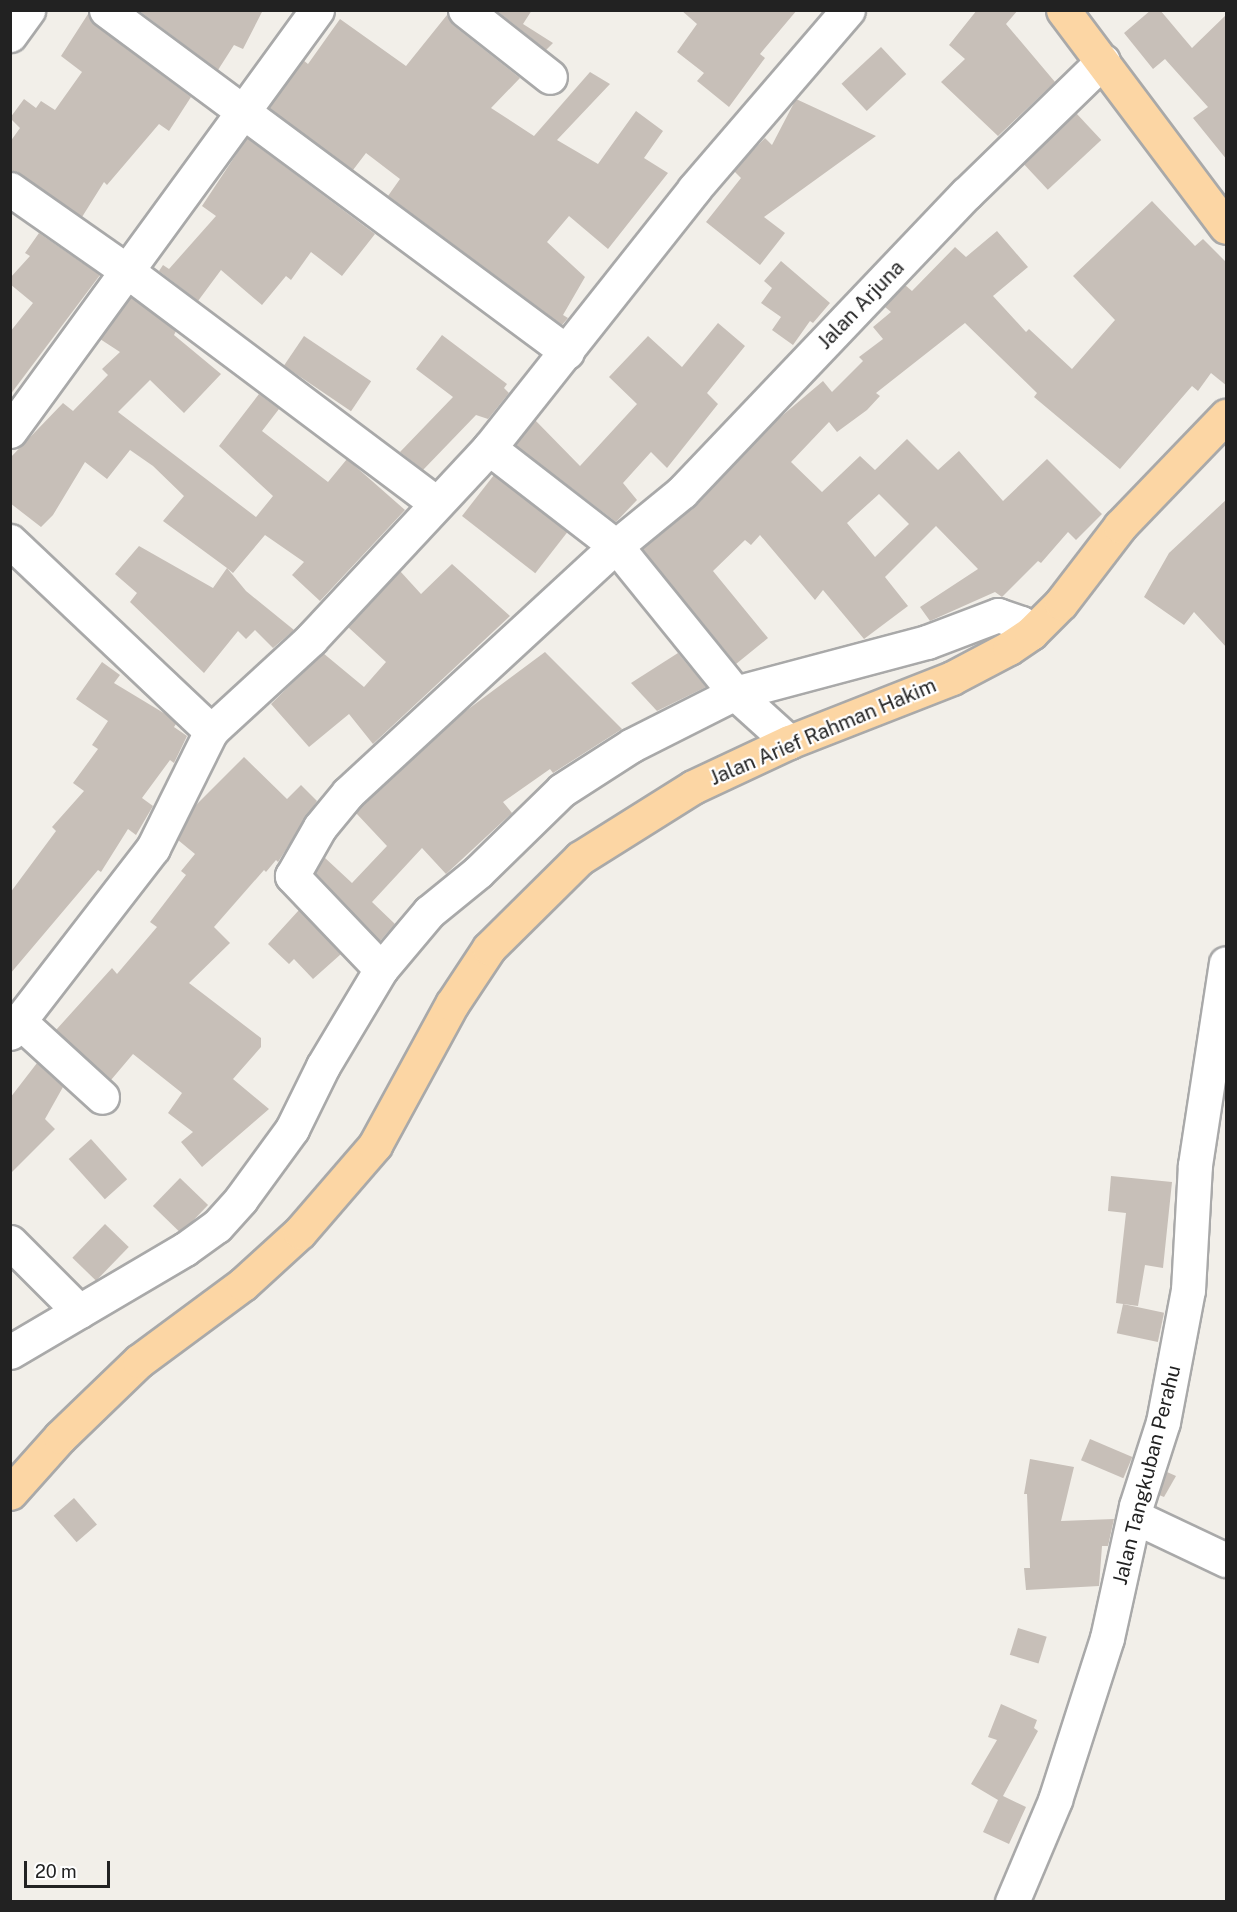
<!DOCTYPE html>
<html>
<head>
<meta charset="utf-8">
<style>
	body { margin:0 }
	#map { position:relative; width:1237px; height:1912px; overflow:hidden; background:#f2efe9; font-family:"Public Sans",sans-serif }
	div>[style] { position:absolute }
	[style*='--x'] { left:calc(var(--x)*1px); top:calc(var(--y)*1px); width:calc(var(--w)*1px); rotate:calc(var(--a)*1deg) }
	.building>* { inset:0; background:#c7bfb8; transform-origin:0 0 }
	.roads { filter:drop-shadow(2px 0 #a9a9a9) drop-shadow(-2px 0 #a9a9a9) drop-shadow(0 2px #a9a9a9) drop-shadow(0 -2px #a9a9a9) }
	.minor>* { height:33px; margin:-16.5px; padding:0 16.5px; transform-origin:16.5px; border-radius:16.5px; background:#fff }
	.major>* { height:33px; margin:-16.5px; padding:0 16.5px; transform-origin:16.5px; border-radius:16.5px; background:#fcd6a4 }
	span { translate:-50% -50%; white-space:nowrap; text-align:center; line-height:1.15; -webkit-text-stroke:4.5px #fff; paint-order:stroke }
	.street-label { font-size:20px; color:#222 }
	.frame { position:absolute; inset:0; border:12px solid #222; pointer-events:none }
	.scale { position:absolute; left:24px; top:1861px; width:86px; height:27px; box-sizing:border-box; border:3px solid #222; border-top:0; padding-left:8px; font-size:18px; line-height:21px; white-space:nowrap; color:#222; -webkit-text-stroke:4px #fff; paint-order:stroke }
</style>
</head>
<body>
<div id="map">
	<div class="building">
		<div style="clip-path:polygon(138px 10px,263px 10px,243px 49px,234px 45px,218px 70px)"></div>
		<div style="clip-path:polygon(496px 10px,532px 10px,523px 24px,553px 43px,546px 50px)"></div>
		<div style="clip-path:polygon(681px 10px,797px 10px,760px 54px,765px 58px,729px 107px,697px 81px,704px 73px,677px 52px,697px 24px)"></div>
		<div style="clip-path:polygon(977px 10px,1018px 10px,1006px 24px,1055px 82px,998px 136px,941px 82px,965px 59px,949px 45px)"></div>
		<div style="clip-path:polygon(1151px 10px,1160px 10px,1192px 48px,1227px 14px,1227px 160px,1193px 118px,1208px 107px,1165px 59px,1153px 69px,1124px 33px)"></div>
		<div style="clip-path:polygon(88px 14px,95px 25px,191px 97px,169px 131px,159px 124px,107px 185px,104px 182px,82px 217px,10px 170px,10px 142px,20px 128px,10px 118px,24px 99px,36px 108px,41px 101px,55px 110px,82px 72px,61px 56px)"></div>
		<div style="clip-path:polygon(447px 15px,453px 25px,520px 78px,491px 108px,534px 136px,590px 72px,610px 84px,557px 140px,598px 164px,636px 111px,663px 131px,644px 158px,668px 173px,608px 249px,569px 216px,547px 242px,585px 277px,563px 315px,568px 318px,562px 325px,388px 196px,400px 179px,366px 153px,353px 170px,269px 108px,303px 60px,308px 64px,340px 19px,406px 66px)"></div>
		<div style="left:881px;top:47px;width:37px;height:54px;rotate:47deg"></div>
		<div style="clip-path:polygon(796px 99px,876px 136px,764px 217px,785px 233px,760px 265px,706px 222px,741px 178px,734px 171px,740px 164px,765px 138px,772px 145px)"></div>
		<div style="left:1076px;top:113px;width:37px;height:73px;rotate:47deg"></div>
		<div style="clip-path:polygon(247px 138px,375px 234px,342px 276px,311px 252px,291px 280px,286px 276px,262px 305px,221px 270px,198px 301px,159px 271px,163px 265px,169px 269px,216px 216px,202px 206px)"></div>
		<div style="clip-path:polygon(evenodd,1152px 201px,1195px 246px,1203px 239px,1227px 263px,1227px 386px,1211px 373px,1198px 391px,1192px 386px,1120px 469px,1034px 397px,1037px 393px,965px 323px,876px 393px,880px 396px,867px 410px,837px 432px,829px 422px,791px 462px,822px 492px,860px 456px,875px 470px,907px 439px,938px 470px,959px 451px,1003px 501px,1047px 459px,1102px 514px,1076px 540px,1068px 532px,1041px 563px,1038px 561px,1002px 597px,995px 592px,930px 621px,920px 607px,978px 569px,936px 526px,885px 577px,908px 606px,864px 639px,823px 590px,815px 600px,760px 535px,751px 545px,745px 540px,713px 571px,768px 638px,736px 664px,642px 549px,695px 505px,777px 420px,823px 381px,832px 392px,863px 361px,859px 357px,883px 339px,873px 327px,891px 312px,885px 307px,891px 300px,905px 285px,912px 291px,955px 247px,966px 257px,997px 231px,1028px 267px,993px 296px,1026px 332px,1029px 329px,1072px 369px,1115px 320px,1073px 276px,1152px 201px,879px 494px,909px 524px,875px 557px,847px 523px,879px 494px)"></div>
		<div style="clip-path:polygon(39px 233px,100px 275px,10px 395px,10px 332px,33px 303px,10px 284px,10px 278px,30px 256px,25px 253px)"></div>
		<div style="clip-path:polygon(781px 261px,830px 303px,813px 323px,810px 321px,793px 345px,772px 330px,781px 317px,761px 303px,772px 288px,764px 281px)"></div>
		<div style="clip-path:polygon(131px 297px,176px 331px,174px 335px,221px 374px,184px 413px,150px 380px,118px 412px,256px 517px,273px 496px,219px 446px,259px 394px,279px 409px,262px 431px,328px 482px,347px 459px,405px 510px,320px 601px,292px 575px,304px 562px,265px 535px,233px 573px,227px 568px,246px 591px,294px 630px,273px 648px,255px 630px,246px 639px,238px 631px,204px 673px,130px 602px,137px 593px,115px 574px,139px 546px,213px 588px,227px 568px,163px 521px,184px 496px,153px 466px,130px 450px,107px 479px,85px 462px,53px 515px,41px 527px,10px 503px,10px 458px,63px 403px,73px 411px,108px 375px,102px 369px,120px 352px,100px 339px)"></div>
		<div style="clip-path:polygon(718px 323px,745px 346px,707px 393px,718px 404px,667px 468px,651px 452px,623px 483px,637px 500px,616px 522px,515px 445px,535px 420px,580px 466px,637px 404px,609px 377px,648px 336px,682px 367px)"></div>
		<div style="clip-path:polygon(442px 335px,507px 384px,504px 388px,509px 393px,488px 419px,476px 415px,423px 470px,400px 452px,453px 397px,416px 369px)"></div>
		<div style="left:304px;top:336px;width:81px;height:36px;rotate:34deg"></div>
		<div style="left:494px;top:475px;width:93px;height:52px;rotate:38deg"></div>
		<div style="clip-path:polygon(1227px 499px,1227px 648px,1194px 612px,1184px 625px,1144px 597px,1169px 553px)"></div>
		<div style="clip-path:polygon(452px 564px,510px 616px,373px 744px,349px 714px,309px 747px,271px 704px,323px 653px,364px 687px,386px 662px,348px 627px,400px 571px,421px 594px)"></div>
		<div style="clip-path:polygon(545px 652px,622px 729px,553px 773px,550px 769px,503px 802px,512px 813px,446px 874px,422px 848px,372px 902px,395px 924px,380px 941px,315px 873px,324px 857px,352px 883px,387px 846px,356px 813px,362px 806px,459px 716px)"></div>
		<div style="clip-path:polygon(678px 653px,706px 687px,657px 711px,631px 683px)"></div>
		<div style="clip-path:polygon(102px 662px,120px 675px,114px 683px,167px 715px,176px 724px,174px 727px,187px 736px,174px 763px,170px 760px,142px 798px,153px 806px,136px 835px,128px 829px,101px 872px,98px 870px,10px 974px,10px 893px,56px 831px,52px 827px,84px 791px,73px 783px,98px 749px,92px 745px,108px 721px,76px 699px)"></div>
		<div style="clip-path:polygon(244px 757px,287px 799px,301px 785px,317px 801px,278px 862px,276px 860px,266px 872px,264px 870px,214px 927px,230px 943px,189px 983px,261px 1038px,261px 1047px,233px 1079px,269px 1109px,202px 1167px,181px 1142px,193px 1132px,168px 1113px,182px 1093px,133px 1054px,111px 1080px,56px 1030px,112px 968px,117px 974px,157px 927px,150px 922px,186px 875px,181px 871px,195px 854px,178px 840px,195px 806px)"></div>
		<div style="clip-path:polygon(299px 910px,341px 954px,313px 979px,294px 959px,289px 964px,268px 944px)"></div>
		<div style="clip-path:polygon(37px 1063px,63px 1087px,45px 1119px,55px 1129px,10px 1174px,10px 1098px)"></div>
		<div style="left:91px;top:1139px;width:54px;height:30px;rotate:48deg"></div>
		<div style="clip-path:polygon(1111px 1176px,1172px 1182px,1163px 1268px,1145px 1265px,1138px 1306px,1116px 1303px,1126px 1213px,1108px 1211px)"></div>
		<div style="left:180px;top:1178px;width:39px;height:39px;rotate:44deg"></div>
		<div style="left:105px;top:1224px;width:33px;height:47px;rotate:44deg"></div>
		<div style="left:1123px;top:1304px;width:42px;height:30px;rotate:12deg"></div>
		<div style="left:1090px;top:1439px;width:46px;height:23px;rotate:23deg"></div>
		<div style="clip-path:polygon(1030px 1459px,1074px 1467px,1061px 1521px,1114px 1519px,1108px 1546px,1102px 1546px,1099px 1586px,1026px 1590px,1024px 1568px,1030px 1568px,1027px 1494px,1024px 1494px)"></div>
		<div style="clip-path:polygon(1167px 1472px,1176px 1476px,1164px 1497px,1159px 1495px)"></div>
		<div style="left:74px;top:1498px;width:35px;height:27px;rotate:49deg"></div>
		<div style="left:1018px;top:1628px;width:30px;height:28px;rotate:17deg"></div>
		<div style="clip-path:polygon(1001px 1704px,1037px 1720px,1034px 1728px,1038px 1731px,1003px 1796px,1026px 1807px,1009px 1844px,983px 1832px,998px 1800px,971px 1784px,997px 1740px,988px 1737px)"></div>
	</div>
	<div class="roads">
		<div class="minor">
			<div style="--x:106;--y:10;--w:574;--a:36.57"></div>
			<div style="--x:465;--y:10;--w:108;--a:38.2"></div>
			<div style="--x:10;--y:35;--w:31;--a:-54"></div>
			<div style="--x:10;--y:189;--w:143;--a:35"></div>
			<div style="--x:127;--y:271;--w:386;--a:36.9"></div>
			<div style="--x:10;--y:431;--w:521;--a:-53.9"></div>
			<div style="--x:489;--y:448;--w:160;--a:37.7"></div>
			<div style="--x:616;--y:546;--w:189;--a:51"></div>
			<div style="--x:735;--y:693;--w:73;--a:42.2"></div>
			<div style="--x:10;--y:541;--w:277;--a:43.4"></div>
			<div style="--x:381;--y:969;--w:129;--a:-133.7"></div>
			<div style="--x:292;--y:876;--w:56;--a:-60.3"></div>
			<div style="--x:320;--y:827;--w:44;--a:-50.5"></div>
			<div style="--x:348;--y:793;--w:364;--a:-42.7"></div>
			<div style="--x:616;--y:546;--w:85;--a:-39.3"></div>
			<div style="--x:682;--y:492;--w:412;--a:-46.4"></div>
			<div style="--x:966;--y:194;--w:191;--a:-44.2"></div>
			<div style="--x:20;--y:1022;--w:111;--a:42.4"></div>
			<div style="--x:10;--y:1033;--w:234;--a:-52.3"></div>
			<div style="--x:153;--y:848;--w:131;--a:-63.6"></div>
			<div style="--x:211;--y:731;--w:136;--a:-42.6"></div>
			<div style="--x:311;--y:639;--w:261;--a:-47"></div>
			<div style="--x:489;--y:448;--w:330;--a:-51.6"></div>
			<div style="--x:694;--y:189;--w:236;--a:-49.3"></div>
			<div style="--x:10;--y:1242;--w:98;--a:45"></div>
			<div style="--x:10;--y:1352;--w:203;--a:-30.5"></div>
			<div style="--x:185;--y:1249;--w:39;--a:-36"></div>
			<div style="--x:217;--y:1226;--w:36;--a:-48"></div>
			<div style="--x:241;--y:1199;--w:87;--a:-53.9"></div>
			<div style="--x:292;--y:1129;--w:70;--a:-63.8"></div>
			<div style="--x:323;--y:1066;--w:113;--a:-59.1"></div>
			<div style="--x:381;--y:969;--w:75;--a:-49.9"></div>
			<div style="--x:429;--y:912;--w:63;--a:-39.2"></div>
			<div style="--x:478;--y:872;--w:117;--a:-44.3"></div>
			<div style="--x:562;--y:790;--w:83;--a:-32.7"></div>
			<div style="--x:632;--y:745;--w:115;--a:-26.8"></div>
			<div style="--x:735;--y:693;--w:199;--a:-14.9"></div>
			<div style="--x:927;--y:642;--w:76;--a:-20.8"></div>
			<div style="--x:998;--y:615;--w:24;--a:19"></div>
			<div style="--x:1021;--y:623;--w:14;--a:45"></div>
			<div style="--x:1135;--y:1517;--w:101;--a:25.3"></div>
			<div style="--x:1012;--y:1902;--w:111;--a:-67.1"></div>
			<div style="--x:1055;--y:1800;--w:170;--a:-72.2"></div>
			<div style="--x:1107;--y:1638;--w:135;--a:-77.6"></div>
			<div style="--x:1136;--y:1506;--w:88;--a:-72.2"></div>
			<div style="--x:1163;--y:1422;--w:134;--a:-79.3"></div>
			<div style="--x:1188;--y:1290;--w:125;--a:-86.8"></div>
			<div style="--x:1195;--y:1165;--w:204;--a:-81.3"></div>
		</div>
		<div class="major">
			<div style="--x:1063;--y:10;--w:271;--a:53.1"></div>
			<div style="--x:10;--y:1493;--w:75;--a:-48.2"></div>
			<div style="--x:60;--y:1437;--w:110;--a:-43.9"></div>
			<div style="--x:139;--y:1361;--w:129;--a:-36.5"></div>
			<div style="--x:243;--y:1284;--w:77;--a:-42.4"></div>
			<div style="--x:300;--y:1232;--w:115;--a:-49.2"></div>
			<div style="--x:375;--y:1145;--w:161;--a:-61.4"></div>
			<div style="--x:452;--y:1004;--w:67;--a:-56.5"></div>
			<div style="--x:489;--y:948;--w:128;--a:-44.7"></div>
			<div style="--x:580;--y:858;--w:133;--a:-32.1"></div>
			<div style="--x:693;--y:787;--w:106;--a:-25.1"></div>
			<div style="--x:789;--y:742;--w:175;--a:-21.4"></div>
			<div style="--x:952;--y:678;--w:64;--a:-27.8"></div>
			<div style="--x:1009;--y:648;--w:27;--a:-34"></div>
			<div style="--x:1031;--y:633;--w:42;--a:-45"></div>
			<div style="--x:1061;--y:603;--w:97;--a:-52.5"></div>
			<div style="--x:1120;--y:526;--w:153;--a:-46.1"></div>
		</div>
	</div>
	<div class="street-label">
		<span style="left:861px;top:305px;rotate:-46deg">Jalan Arjuna</span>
		<span style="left:823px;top:732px;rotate:-23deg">Jalan Arief Rahman Hakim</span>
		<span style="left:1147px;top:1475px;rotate:-76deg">Jalan Tangkuban Perahu</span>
	</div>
	<div class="frame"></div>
	<div class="scale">20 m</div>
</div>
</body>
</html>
